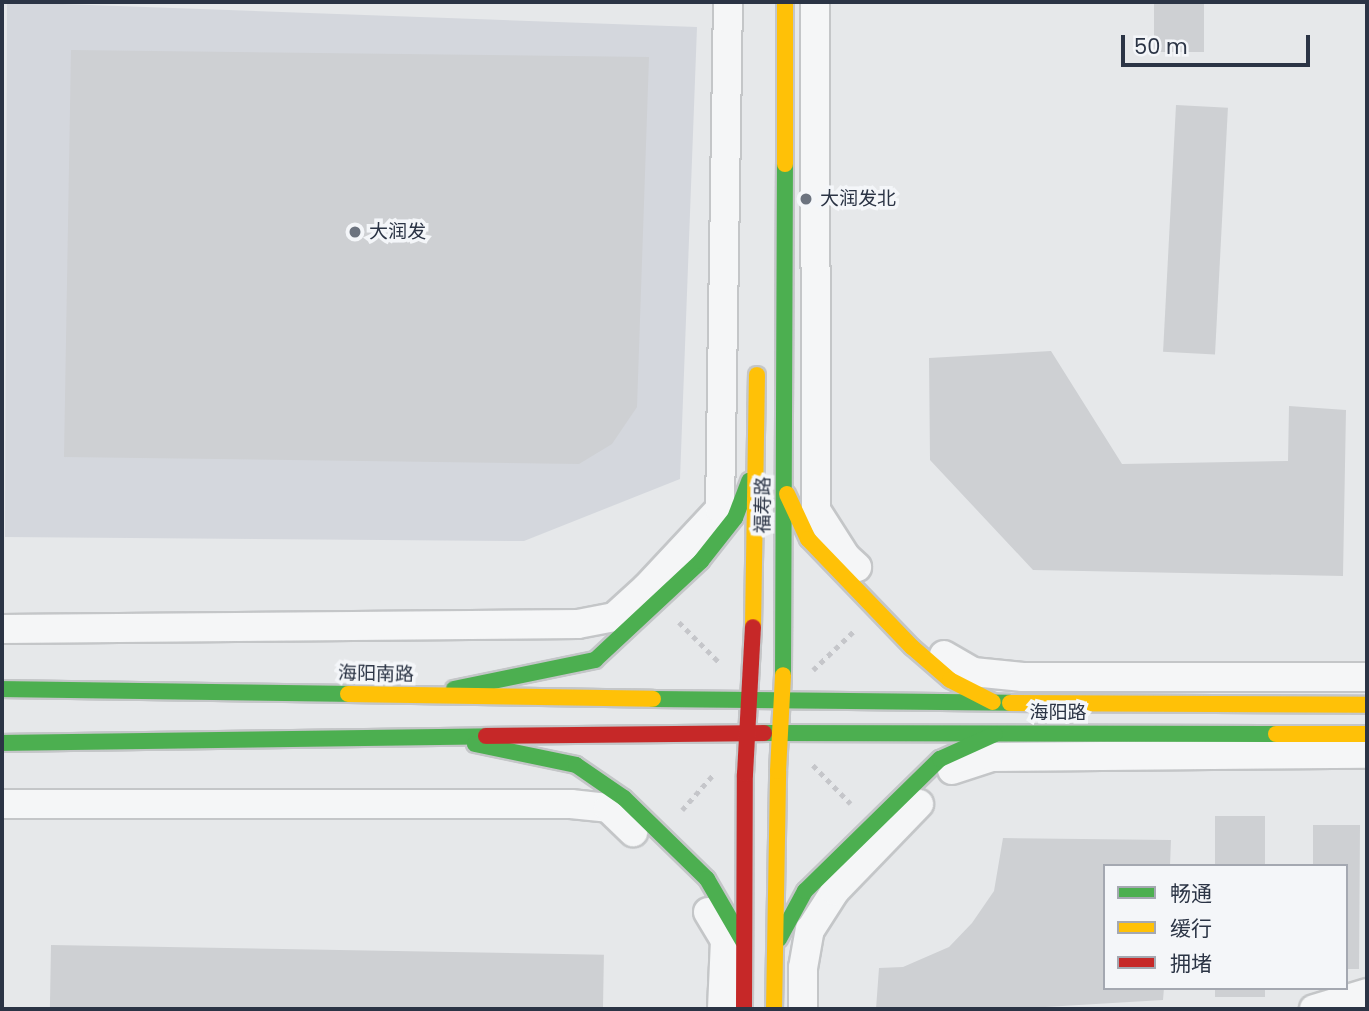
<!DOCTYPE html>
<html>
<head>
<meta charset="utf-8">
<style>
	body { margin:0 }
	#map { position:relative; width:1369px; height:1011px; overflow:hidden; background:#e6e8ea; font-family:Poppins,"Noto Sans SC",sans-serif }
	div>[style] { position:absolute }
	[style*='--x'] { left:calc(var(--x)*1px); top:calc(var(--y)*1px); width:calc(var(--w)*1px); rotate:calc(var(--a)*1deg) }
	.built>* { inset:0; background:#d4d7dd }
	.building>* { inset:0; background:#ced0d3; transform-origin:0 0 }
	.path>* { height:4.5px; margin-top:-2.25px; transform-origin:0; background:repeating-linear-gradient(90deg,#c5c6ca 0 5px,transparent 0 10px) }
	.roads { filter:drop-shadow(2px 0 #c4c6c8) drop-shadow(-2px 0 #c4c6c8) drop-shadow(0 2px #c4c6c8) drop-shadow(0 -2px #c4c6c8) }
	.street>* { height:28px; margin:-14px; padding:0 14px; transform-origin:14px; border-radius:14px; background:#f5f6f7 }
	.fast>* { height:16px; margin:-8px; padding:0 8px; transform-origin:8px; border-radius:8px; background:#4caf50 }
	.slow>* { height:16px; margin:-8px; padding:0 8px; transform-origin:8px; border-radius:8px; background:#ffc107 }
	.jam>* { height:16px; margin:-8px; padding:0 8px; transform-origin:8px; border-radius:8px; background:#c62828 }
	.dots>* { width:19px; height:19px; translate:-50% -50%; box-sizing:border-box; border:4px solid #f4f6f9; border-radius:50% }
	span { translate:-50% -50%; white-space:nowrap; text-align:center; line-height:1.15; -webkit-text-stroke:7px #f4f6f9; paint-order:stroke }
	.poi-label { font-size:19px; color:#2b3445 }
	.left { translate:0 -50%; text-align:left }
	.street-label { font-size:19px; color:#2b3445 }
	.frame { position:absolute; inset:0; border:4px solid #2b3445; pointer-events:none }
	.legend { position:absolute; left:1103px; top:864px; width:245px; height:126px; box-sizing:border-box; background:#f4f6f9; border:2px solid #a4a8b1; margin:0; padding:9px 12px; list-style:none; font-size:21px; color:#2b3445 }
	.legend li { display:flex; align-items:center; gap:14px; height:35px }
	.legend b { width:35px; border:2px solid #a4a8b1 }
	.scale { position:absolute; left:1121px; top:35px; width:189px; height:32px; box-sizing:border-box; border:4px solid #2b3445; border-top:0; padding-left:9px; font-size:21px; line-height:24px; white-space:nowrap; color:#2b3445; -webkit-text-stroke:5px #f4f6f9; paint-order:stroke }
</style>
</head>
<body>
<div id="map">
	<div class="built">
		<div style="clip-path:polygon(7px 2px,697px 27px,680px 479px,524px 541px,5px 537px)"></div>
	</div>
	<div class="building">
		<div style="left:1154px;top:2px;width:50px;height:50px"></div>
		<div style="clip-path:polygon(71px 50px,649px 57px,637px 407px,612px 444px,579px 464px,64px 457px)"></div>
		<div style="left:1176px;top:105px;width:52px;height:247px;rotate:3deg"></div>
		<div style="clip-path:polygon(1051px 351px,1122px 464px,1288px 461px,1289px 406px,1346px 410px,1343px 576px,1033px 570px,930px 460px,929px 358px)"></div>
		<div style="left:1215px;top:816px;width:50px;height:50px"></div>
		<div style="clip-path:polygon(1313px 825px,1360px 825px,1359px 969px,1346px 969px,1346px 866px,1313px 866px)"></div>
		<div style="clip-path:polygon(1003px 838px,1171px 840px,1170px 866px,1105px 866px,1105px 988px,1164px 988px,1163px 1000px,1013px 1009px,876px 1009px,879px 968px,903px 967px,949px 947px,972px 923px,994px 891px)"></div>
		<div style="left:51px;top:945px;width:553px;height:64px;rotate:1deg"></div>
		<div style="left:1215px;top:988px;width:50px;height:9px"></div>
	</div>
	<div class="path">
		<div style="--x:679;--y:622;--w:58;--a:45"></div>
		<div style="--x:813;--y:670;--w:58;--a:-43.6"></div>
		<div style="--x:813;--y:765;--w:54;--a:45.7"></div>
		<div style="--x:682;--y:810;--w:47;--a:-48.5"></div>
	</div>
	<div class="roads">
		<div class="street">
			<div style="--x:815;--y:2;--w:508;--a:89.89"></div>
			<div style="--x:816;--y:510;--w:56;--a:57.4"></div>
			<div style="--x:846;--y:557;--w:15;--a:42"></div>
			<div style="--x:2;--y:629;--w:576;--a:-0.5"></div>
			<div style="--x:578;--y:624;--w:37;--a:-11"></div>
			<div style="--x:614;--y:617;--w:43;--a:-42.2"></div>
			<div style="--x:646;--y:588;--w:108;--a:-46.9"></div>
			<div style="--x:720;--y:509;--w:507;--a:-89.1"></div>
			<div style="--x:944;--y:655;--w:34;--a:30"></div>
			<div style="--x:973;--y:672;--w:50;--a:5.7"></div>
			<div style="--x:1023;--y:677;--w:344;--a:0"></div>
			<div style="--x:952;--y:770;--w:42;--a:-18"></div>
			<div style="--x:992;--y:757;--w:375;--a:-0.5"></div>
			<div style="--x:2;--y:804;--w:569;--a:0"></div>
			<div style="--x:571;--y:804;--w:37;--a:6"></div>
			<div style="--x:608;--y:808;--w:35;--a:44"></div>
			<div style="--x:708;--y:912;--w:33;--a:59"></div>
			<div style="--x:725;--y:940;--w:69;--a:92.5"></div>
			<div style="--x:803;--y:1009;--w:41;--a:-90"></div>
			<div style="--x:803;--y:968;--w:39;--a:-80"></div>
			<div style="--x:810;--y:930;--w:46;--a:-57.3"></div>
			<div style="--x:835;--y:891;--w:121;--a:-46"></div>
			<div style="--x:1314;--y:1009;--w:55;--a:-16.8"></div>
		</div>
		<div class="fast">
			<div style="--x:783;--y:675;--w:511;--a:-89.78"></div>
			<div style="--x:2;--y:689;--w:346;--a:0.8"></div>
			<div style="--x:454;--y:689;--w:144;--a:-11.6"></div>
			<div style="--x:595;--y:660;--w:145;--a:-43"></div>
			<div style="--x:701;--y:561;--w:55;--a:-51.7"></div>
			<div style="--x:735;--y:518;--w:40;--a:-69"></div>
			<div style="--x:653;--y:699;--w:357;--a:0.6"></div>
			<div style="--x:764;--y:733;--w:512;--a:0.11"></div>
			<div style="--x:2;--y:743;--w:484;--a:-0.8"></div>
			<div style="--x:475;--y:744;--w:103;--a:11.7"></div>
			<div style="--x:576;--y:765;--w:58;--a:34.5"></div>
			<div style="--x:624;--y:798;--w:116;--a:44.3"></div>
			<div style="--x:707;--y:879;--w:72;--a:59.9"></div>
			<div style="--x:779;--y:939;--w:55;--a:-61.6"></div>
			<div style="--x:805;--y:891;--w:189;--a:-44.4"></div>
			<div style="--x:940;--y:759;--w:60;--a:-24.4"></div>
		</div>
		<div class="slow">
			<div style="--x:785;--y:164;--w:162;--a:-90"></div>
			<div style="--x:787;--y:494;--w:50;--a:65"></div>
			<div style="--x:808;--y:539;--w:150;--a:46.1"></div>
			<div style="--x:912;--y:647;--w:50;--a:41"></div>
			<div style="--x:950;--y:680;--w:48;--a:27.1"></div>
			<div style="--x:753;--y:627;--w:252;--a:-89.1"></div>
			<div style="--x:348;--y:694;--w:305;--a:0.9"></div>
			<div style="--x:1010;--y:703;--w:357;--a:0.3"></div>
			<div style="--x:1276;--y:734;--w:91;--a:0"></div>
			<div style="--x:774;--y:1009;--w:238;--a:-89"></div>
			<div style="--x:778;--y:771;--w:96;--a:-87"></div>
		</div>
		<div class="jam">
			<div style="--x:486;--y:736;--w:278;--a:-0.6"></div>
			<div style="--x:744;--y:1009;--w:235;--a:-89.8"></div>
			<div style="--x:745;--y:774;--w:147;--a:-86.9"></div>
		</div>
	</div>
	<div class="dots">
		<div style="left:806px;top:199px;background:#6c737f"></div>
		<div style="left:355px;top:232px;background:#6c737f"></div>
	</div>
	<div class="poi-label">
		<span class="left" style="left:820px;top:199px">大润发北</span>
		<span class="left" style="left:369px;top:232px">大润发</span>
	</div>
	<div class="street-label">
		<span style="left:763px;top:505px;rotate:-89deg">福寿路</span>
		<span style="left:376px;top:674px;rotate:1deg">海阳南路</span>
		<span style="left:1058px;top:713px">海阳路</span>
	</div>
	<div class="frame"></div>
	<ul class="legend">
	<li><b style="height:9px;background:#4caf50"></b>畅通</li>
	<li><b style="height:9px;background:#ffc107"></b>缓行</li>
	<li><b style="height:9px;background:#c62828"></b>拥堵</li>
	</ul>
	<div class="scale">50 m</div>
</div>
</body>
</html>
